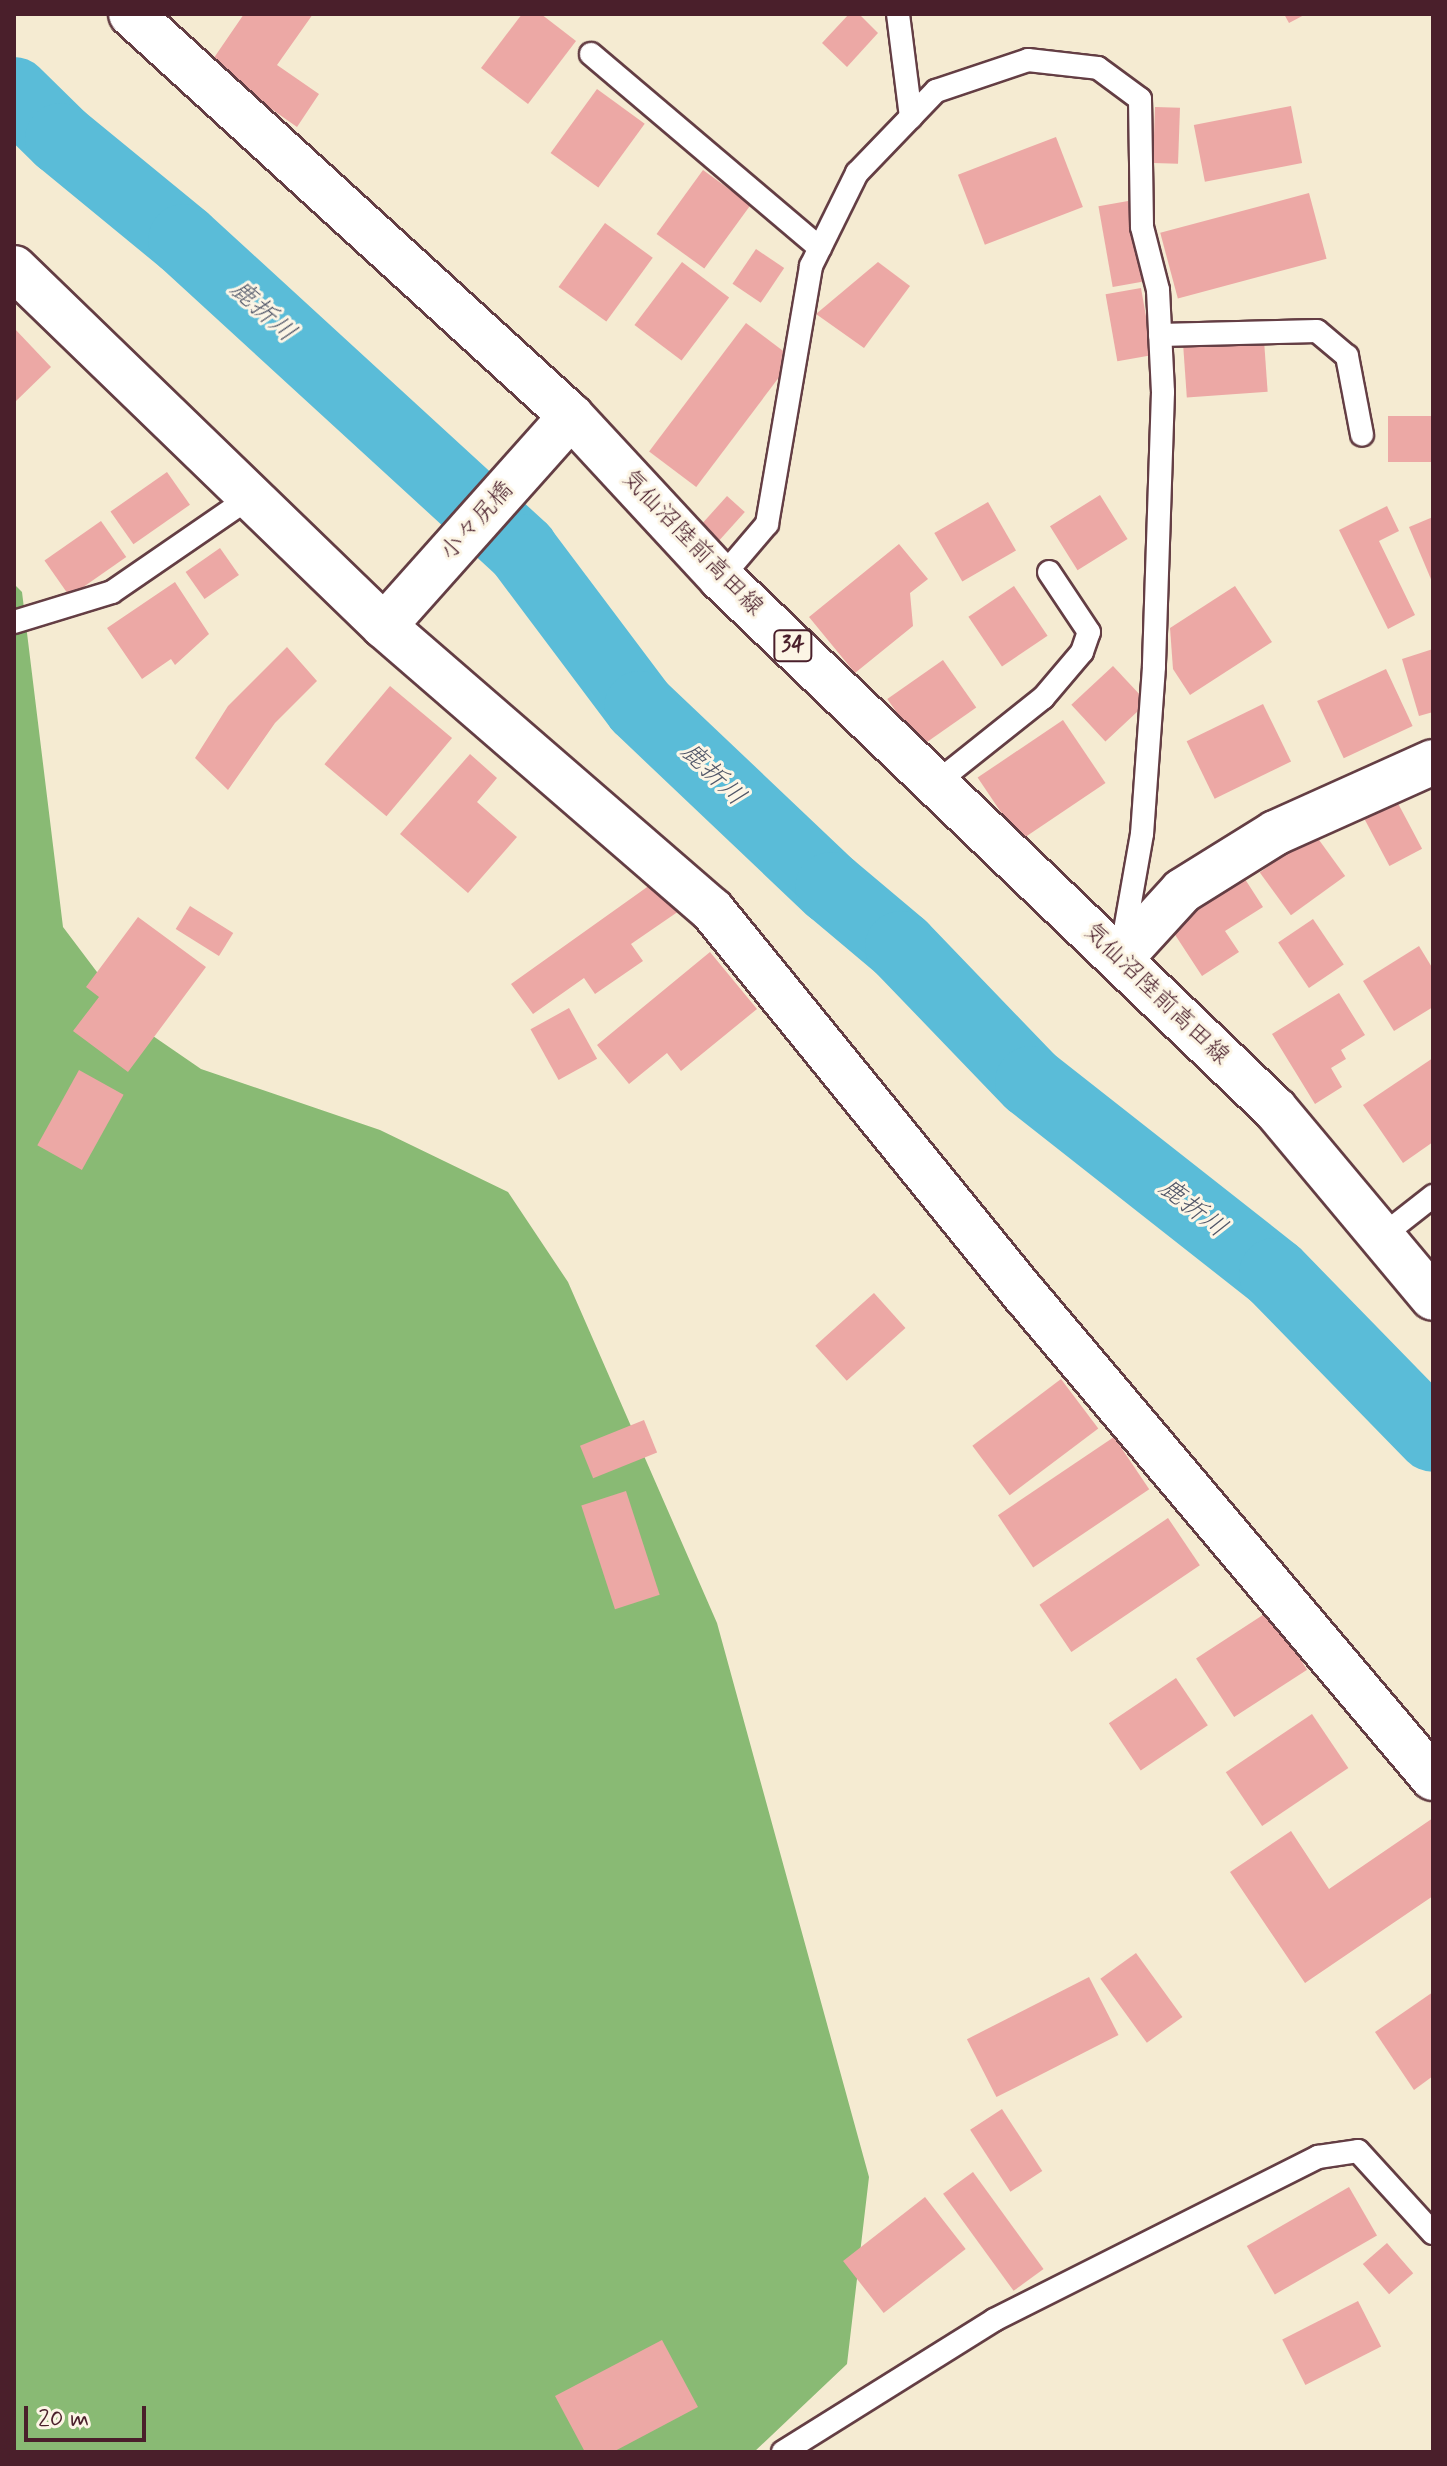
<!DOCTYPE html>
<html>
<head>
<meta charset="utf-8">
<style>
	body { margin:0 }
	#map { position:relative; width:1447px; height:2466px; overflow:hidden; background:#f5ebd2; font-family:Mynerve,"Klee One",sans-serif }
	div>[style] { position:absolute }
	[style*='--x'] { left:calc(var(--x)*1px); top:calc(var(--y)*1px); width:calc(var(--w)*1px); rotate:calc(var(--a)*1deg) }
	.forest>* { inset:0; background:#89ba74 }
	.river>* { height:72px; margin:-36px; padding:0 36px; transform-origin:36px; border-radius:36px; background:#5abcd8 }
	.building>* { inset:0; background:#eca8a5; transform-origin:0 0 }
	.roads { filter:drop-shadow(2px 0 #643e44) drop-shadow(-2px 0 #643e44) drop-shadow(0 2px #643e44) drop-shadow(0 -2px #643e44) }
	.service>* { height:22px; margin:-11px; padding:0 11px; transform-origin:11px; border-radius:11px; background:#fff }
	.minor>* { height:44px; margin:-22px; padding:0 22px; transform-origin:22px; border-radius:22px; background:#fff }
	.primary>* { height:44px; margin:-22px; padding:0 22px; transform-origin:22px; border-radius:22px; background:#fff }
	span { translate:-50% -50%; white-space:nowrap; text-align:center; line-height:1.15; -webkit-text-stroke:6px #fcf5e5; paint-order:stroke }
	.shield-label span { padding:2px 6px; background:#fcf5e5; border:2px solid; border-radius:6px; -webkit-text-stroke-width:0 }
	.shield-label { font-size:22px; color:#4a1f2b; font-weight:700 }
	.street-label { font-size:24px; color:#4a1f2b }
	.water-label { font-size:26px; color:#505668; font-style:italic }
	.frame { position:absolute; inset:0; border:16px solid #4a1f2b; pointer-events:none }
	.scale { position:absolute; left:24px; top:2406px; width:122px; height:36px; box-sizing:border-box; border:4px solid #4a1f2b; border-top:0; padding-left:10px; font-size:24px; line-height:28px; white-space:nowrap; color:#4a1f2b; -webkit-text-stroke:6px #fcf5e5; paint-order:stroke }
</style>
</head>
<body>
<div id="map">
	<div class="forest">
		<div style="clip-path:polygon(14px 584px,22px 592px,63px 927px,137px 1025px,201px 1069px,380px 1130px,508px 1192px,568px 1282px,717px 1623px,869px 2177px,847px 2364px,754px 2452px,14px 2452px)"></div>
	</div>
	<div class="river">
		<div style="--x:14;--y:93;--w:66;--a:44.4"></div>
		<div style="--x:61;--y:139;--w:159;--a:39.4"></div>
		<div style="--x:184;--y:240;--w:459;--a:42.5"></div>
		<div style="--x:522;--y:550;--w:196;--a:53.1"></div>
		<div style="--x:640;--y:707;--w:263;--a:43.5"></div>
		<div style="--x:831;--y:888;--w:92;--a:40.1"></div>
		<div style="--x:901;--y:947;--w:187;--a:46.1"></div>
		<div style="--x:1031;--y:1082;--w:310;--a:38.2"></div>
		<div style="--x:1275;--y:1274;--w:226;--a:45.7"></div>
	</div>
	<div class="building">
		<div style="clip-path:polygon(244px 14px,313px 14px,277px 65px,319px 94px,297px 127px,209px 65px)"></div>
		<div style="clip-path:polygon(522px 14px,541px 14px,576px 41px,528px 104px,481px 68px)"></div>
		<div style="clip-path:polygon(849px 14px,859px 14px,878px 33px,847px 67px,822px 43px)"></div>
		<div style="clip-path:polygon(1284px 14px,1306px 14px,1289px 23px)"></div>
		<div style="left:597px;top:89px;width:59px;height:79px;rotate:36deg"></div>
		<div style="left:1291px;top:106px;width:58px;height:99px;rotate:79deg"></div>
		<div style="left:1155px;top:107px;width:25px;height:56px;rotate:2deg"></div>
		<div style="left:1056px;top:137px;width:75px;height:105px;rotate:69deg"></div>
		<div style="left:703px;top:170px;width:59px;height:79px;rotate:36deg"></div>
		<div style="left:1309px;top:193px;width:68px;height:154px;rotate:75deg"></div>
		<div style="left:1128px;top:201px;width:82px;height:30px;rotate:80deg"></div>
		<div style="left:605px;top:223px;width:59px;height:79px;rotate:36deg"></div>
		<div style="left:756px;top:249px;width:34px;height:42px;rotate:34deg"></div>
		<div style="left:682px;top:262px;width:59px;height:79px;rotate:37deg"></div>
		<div style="clip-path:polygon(878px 262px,910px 286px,864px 348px,816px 314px)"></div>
		<div style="left:1141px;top:288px;width:68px;height:36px;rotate:80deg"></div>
		<div style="left:746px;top:323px;width:59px;height:161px;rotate:37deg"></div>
		<div style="clip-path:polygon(14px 328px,51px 367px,14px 403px)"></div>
		<div style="left:1264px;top:340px;width:52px;height:81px;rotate:86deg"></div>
		<div style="left:1433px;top:416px;width:46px;height:45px;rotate:90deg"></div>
		<div style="left:167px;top:472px;width:40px;height:69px;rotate:55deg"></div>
		<div style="left:1100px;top:495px;width:52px;height:59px;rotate:58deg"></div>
		<div style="left:727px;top:496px;width:24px;height:38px;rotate:42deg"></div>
		<div style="left:988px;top:502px;width:56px;height:62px;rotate:60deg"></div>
		<div style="clip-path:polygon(1387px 506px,1399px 531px,1379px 541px,1415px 615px,1388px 629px,1339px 530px)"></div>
		<div style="clip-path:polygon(1433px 517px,1433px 584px,1409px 527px)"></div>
		<div style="left:101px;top:521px;width:44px;height:69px;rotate:55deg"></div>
		<div style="clip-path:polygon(899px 544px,928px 579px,910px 593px,913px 626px,855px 673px,809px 617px)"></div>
		<div style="left:220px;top:548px;width:33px;height:42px;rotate:55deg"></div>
		<div style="clip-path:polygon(175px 582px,209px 634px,175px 665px,171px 659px,142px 679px,107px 628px)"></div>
		<div style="left:1014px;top:586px;width:60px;height:55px;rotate:56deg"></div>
		<div style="clip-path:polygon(1235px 586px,1272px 642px,1190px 695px,1173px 669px,1170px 628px)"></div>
		<div style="clip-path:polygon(287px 647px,317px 681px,275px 723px,228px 790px,195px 758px,228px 706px)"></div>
		<div style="clip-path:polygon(1433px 649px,1433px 712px,1419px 716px,1402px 659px)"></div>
		<div style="left:943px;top:660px;width:58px;height:68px;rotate:55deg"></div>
		<div style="left:1113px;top:666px;width:50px;height:57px;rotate:47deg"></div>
		<div style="left:1386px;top:669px;width:63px;height:76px;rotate:65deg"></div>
		<div style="left:390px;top:686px;width:81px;height:102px;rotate:40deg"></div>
		<div style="left:1263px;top:704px;width:64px;height:85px;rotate:64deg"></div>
		<div style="left:1063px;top:720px;width:76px;height:103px;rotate:56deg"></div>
		<div style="clip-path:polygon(470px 754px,497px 778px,477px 802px,517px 837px,468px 893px,400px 834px)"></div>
		<div style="left:1393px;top:794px;width:62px;height:37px;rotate:62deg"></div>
		<div style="left:1314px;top:833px;width:53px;height:67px;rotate:54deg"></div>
		<div style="clip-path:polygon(1243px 876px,1263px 907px,1225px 931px,1239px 952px,1202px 976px,1168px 924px)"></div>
		<div style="clip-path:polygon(657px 880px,679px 911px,631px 944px,643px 961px,595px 994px,584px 978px,533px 1014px,511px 984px)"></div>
		<div style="left:190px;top:906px;width:51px;height:27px;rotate:32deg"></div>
		<div style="clip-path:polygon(138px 917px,206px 967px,128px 1072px,73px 1031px,99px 997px,86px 987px)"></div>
		<div style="left:1313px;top:919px;width:55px;height:42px;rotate:56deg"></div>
		<div style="clip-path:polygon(1419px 946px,1433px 969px,1433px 1007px,1394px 1031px,1363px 981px)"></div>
		<div style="clip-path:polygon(710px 952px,757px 1009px,681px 1071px,667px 1053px,629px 1084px,597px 1045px)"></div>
		<div style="clip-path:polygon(1339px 993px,1365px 1035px,1341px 1050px,1346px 1059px,1331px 1068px,1342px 1087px,1315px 1104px,1272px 1034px)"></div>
		<div style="left:569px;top:1008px;width:58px;height:44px;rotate:61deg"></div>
		<div style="clip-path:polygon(1433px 1058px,1433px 1142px,1403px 1163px,1363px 1105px)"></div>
		<div style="left:79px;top:1070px;width:51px;height:86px;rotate:29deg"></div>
		<div style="left:874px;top:1293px;width:47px;height:79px;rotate:48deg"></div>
		<div style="left:1061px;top:1379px;width:62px;height:111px;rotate:53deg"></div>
		<div style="left:644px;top:1420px;width:35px;height:69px;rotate:68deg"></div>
		<div style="left:1114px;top:1437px;width:63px;height:140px;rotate:56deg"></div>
		<div style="left:626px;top:1491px;width:109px;height:47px;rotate:72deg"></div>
		<div style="left:1168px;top:1518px;width:57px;height:155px;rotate:56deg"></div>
		<div style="left:1269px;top:1611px;width:70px;height:87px;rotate:57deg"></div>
		<div style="left:1176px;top:1678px;width:57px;height:81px;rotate:56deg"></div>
		<div style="left:1312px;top:1714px;width:65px;height:104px;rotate:56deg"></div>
		<div style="clip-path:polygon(1433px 1818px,1433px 1896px,1305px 1983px,1230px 1872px,1291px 1831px,1329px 1889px)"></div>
		<div style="left:1136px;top:1953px;width:79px;height:44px;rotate:54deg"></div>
		<div style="left:1089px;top:1977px;width:65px;height:137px;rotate:63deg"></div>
		<div style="clip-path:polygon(1433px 1992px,1433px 2076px,1414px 2090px,1375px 2032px)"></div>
		<div style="left:1002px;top:2109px;width:74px;height:38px;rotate:57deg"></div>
		<div style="left:973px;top:2172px;width:120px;height:37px;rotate:54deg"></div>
		<div style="left:1349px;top:2187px;width:56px;height:118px;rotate:60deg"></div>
		<div style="left:925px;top:2197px;width:66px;height:104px;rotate:52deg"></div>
		<div style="left:1387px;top:2243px;width:40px;height:32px;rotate:49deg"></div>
		<div style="left:1358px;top:2301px;width:51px;height:85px;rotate:63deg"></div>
		<div style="clip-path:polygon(662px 2340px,698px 2407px,613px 2452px,585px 2452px,555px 2396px)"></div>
	</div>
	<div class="roads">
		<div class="service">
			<div style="--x:898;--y:14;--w:104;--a:82.8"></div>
			<div style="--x:591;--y:54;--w:300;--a:40.3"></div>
			<div style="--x:1160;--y:335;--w:157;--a:-1.5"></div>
			<div style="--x:1317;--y:331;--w:39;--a:40"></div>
			<div style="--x:1347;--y:356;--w:80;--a:79.2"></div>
			<div style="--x:721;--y:578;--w:71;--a:-49.6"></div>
			<div style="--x:767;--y:524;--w:262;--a:-80.3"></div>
			<div style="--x:811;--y:266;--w:104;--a:-63.7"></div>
			<div style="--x:857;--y:173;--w:114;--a:-46.1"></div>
			<div style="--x:936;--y:91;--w:97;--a:-18.6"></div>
			<div style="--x:1028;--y:60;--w:70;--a:6.5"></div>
			<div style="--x:1098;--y:68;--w:52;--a:36.4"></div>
			<div style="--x:1140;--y:99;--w:128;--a:89.1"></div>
			<div style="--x:1142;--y:227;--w:65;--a:75.7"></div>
			<div style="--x:1158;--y:290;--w:102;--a:87.2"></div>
			<div style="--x:1163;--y:392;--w:275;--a:91.9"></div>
			<div style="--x:1154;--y:667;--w:167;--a:94.1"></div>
			<div style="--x:1142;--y:834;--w:116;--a:100"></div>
			<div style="--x:14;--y:622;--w:102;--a:-17"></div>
			<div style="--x:112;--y:592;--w:168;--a:-34.5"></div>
			<div style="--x:936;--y:783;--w:137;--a:-38.5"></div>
			<div style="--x:1043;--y:698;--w:60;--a:-49.7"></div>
			<div style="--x:1082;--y:652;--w:21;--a:-71"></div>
			<div style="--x:1089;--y:632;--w:72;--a:-123.7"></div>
			<div style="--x:1382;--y:1236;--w:65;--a:-38.1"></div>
			<div style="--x:783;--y:2452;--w:249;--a:-32"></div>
			<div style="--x:994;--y:2320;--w:363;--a:-26.7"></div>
			<div style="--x:1318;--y:2157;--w:40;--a:-8.5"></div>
			<div style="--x:1358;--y:2151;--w:111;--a:47.6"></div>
		</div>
		<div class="minor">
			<div style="--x:14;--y:268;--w:515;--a:44.06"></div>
			<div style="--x:384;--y:626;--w:434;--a:40.9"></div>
			<div style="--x:712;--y:910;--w:498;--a:50.9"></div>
			<div style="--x:1026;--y:1296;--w:631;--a:49.82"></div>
			<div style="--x:384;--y:626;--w:281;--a:-48.3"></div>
			<div style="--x:1120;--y:959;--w:92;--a:-47.6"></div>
			<div style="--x:1182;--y:891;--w:110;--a:-31.9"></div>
			<div style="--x:1275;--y:833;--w:173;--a:-24.2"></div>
		</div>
		<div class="primary">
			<div style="--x:131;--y:14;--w:596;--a:42.42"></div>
			<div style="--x:571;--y:416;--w:221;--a:47.2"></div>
			<div style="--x:721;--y:578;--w:767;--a:43.79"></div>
			<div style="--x:1275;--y:1109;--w:246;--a:50.1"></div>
		</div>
	</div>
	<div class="shield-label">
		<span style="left:793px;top:646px">34</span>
	</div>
	<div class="street-label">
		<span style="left:477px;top:521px;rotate:-48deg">小々尻橋</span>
		<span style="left:692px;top:543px;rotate:46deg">気仙沼陸前高田線</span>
		<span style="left:1156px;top:994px;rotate:44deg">気仙沼陸前高田線</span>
	</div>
	<div class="water-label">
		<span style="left:262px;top:312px;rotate:42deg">鹿折川</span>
		<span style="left:712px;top:775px;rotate:44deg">鹿折川</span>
		<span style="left:1192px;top:1209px;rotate:38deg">鹿折川</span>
	</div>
	<div class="frame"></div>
	<div class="scale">20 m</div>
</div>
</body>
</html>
